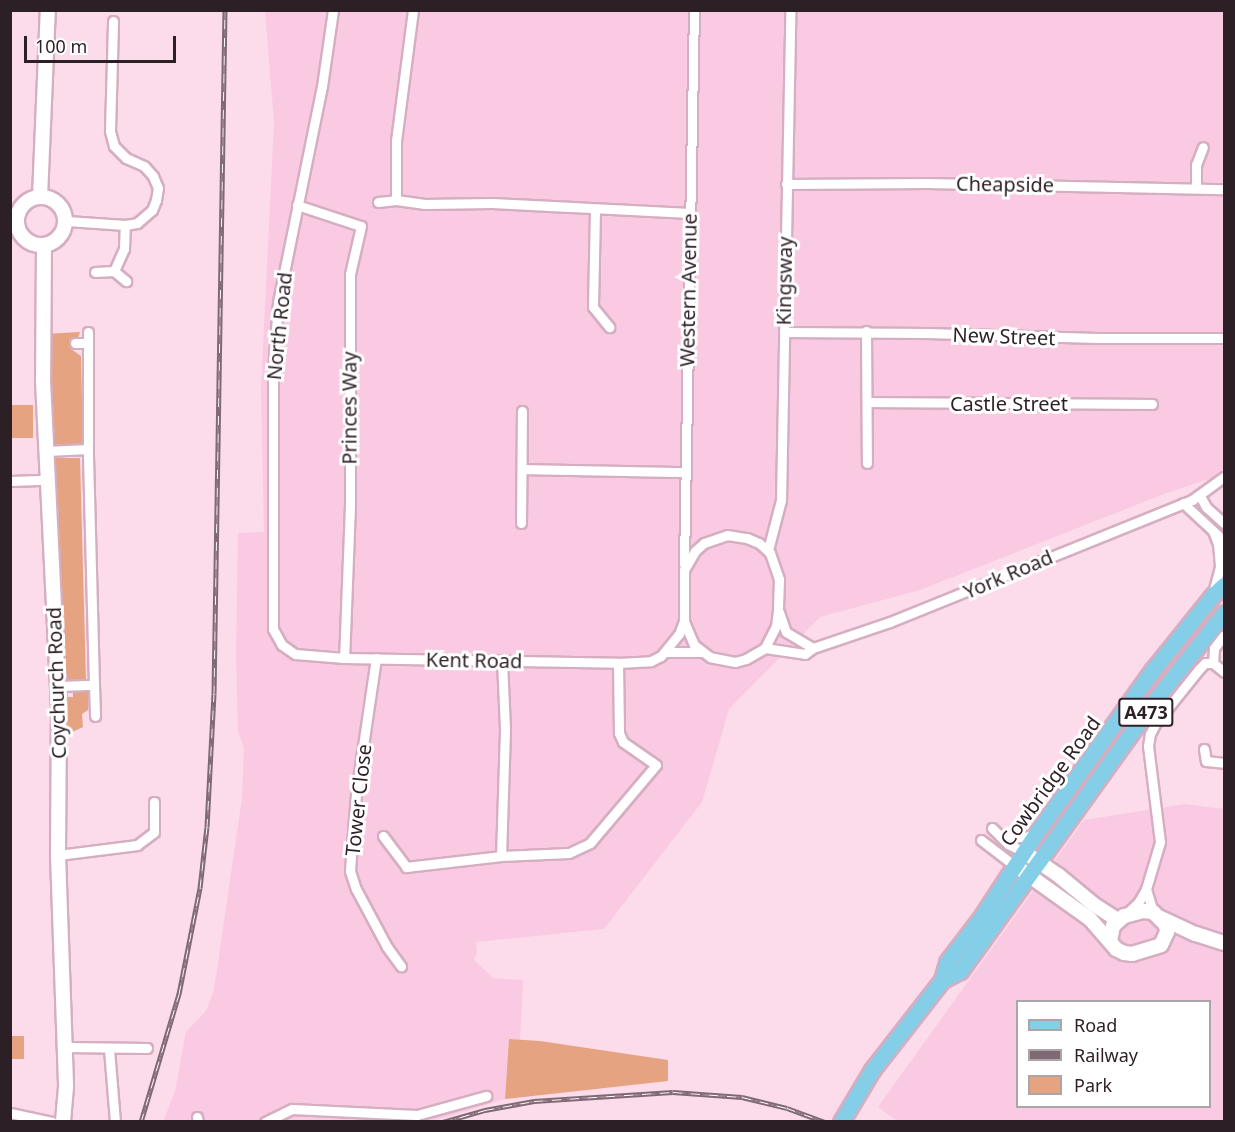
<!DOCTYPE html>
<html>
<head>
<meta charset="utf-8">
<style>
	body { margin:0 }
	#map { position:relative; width:1235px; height:1132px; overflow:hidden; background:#fcdbeb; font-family:"Noto Sans",sans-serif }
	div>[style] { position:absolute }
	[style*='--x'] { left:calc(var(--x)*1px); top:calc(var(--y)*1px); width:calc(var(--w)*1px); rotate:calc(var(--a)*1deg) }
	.built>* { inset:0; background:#facae2 }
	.green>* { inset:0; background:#e5a382; transform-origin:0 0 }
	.roads { filter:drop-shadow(2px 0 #d5aec1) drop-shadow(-2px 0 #d5aec1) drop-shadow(0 2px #d5aec1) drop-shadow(0 -2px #d5aec1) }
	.street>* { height:9px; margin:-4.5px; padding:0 4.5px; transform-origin:4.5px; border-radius:4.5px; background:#fff }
	.secondary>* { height:14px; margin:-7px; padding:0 7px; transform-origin:7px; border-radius:7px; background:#fff }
	.secondary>.ring { margin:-7px; padding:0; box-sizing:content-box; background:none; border:14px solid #fff; border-radius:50% }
	.primary>* { height:15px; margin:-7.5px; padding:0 7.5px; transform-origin:7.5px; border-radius:7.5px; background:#84cee8 }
	.rail>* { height:5px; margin-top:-2.5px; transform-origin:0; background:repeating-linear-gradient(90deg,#fff 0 9px,#7f6974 0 18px); box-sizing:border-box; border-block:2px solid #7f6974 }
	span { translate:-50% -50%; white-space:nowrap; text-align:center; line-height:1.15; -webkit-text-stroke:6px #fff; paint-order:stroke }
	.shield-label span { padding:2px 4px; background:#fff; border:2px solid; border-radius:4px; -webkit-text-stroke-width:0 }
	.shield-label { font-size:18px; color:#2d1f26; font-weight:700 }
	.street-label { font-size:20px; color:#2d1f26 }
	.frame { position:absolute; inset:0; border:12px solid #2d1f26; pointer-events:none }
	.legend { position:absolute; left:1016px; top:1000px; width:195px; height:108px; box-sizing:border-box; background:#fff; border:2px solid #aba5a8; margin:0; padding:8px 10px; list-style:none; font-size:18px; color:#2d1f26 }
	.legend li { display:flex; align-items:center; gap:12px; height:30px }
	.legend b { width:30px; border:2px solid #aba5a8 }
	.scale { position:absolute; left:24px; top:36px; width:152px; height:27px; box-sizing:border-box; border:3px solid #2d1f26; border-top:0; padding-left:8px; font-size:18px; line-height:21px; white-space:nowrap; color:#2d1f26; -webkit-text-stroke:4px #fff; paint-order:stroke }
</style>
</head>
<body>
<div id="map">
	<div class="built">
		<div style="clip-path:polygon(265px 11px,1224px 11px,1224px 474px,1164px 494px,920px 590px,820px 617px,729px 709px,702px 802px,604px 929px,476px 942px,477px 952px,474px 960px,493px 978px,523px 980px,520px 1040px,509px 1039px,505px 1099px,433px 1121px,163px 1122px,175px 1091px,186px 1032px,206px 1011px,214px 990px,242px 798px,244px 748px,238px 731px,236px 654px,238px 533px,264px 532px,261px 389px,274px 122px)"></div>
		<div style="clip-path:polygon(evenodd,1185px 804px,1224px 809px,1224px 1121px,899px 1122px,878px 1107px,1084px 820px,1185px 804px,1018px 1002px,1210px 1002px,1210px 1106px,1018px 1106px,1018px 1002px)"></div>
	</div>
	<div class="green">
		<div style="clip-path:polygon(80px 332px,77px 341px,71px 343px,71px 349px,81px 356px,83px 445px,49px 447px,44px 334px)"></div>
		<div style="left:11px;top:405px;width:22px;height:33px"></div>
		<div style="clip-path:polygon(51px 458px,80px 458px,86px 680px,62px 681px)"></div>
		<div style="clip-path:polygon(73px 691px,88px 692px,88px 710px,82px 714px,83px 727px,66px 735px,65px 697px,73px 697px)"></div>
		<div style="left:11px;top:1036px;width:13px;height:23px"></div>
		<div style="clip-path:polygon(509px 1039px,540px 1041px,668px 1060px,668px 1081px,505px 1099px)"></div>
	</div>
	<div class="roads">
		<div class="street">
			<div style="--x:333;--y:10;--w:77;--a:98.2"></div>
			<div style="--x:322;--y:86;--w:220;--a:101.5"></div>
			<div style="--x:278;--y:302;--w:69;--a:94.1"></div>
			<div style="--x:273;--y:371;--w:258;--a:90"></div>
			<div style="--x:273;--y:629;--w:18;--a:61"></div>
			<div style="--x:282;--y:645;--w:16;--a:35"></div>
			<div style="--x:295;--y:654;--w:49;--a:4.7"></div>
			<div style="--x:344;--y:658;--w:274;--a:1"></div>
			<div style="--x:618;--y:663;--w:33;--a:-3"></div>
			<div style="--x:651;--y:661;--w:11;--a:-27"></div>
			<div style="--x:661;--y:656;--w:28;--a:-51"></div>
			<div style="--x:679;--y:634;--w:14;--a:-69"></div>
			<div style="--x:684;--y:621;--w:51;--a:-90"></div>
			<div style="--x:684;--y:570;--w:22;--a:-60"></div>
			<div style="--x:695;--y:551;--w:12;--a:-42"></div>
			<div style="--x:704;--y:543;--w:24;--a:-19"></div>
			<div style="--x:727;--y:535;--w:20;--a:9"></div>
			<div style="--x:747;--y:538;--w:13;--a:23"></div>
			<div style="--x:759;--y:543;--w:15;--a:42"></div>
			<div style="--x:770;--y:553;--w:28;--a:71"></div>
			<div style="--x:779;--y:579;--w:31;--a:92"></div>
			<div style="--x:778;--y:610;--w:16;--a:97"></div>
			<div style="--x:776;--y:626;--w:25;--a:117"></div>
			<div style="--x:765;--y:648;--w:22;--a:150"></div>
			<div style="--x:746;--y:659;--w:11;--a:165"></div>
			<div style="--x:735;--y:662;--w:25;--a:-169"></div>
			<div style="--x:710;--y:657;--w:20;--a:-143"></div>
			<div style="--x:694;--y:645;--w:26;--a:-113"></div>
			<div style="--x:413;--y:10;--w:132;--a:97.4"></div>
			<div style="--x:396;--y:141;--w:59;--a:90"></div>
			<div style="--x:396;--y:200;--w:29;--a:8"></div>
			<div style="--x:425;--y:204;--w:67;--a:-0.9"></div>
			<div style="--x:492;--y:203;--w:198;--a:2.9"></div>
			<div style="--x:786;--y:184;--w:141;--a:-0.4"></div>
			<div style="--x:927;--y:183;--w:297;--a:1.2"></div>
			<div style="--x:1196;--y:187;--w:22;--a:-90"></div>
			<div style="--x:1196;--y:165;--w:19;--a:-69"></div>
			<div style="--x:378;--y:202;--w:18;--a:-6"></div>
			<div style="--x:297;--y:205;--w:67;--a:18.2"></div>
			<div style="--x:361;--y:226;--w:49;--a:102.9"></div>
			<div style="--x:350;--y:274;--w:231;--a:90"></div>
			<div style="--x:350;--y:505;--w:153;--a:92.2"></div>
			<div style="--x:595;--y:210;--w:97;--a:91.2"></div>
			<div style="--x:593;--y:307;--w:26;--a:51"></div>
			<div style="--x:67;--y:221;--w:58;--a:3.9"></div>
			<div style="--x:125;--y:225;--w:12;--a:-9"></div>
			<div style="--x:137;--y:223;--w:20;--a:-41"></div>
			<div style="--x:152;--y:210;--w:11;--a:-68"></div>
			<div style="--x:156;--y:200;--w:12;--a:-81"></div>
			<div style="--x:158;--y:188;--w:13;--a:-113"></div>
			<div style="--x:153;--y:176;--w:13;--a:-132"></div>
			<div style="--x:144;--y:166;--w:20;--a:-156"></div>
			<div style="--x:126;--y:158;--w:17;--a:-135"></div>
			<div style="--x:114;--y:146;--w:16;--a:-105"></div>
			<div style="--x:110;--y:131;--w:110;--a:-88.4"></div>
			<div style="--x:114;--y:271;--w:24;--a:-66"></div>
			<div style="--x:124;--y:249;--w:24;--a:-88"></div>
			<div style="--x:95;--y:272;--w:19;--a:-3"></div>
			<div style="--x:114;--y:271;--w:16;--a:40"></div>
			<div style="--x:866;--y:331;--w:132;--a:89.6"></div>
			<div style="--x:784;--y:332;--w:143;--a:0.4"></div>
			<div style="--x:927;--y:333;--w:170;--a:1.7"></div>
			<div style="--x:1097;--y:338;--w:127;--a:0"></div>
			<div style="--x:75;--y:343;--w:13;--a:0"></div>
			<div style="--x:867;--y:402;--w:285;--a:0.4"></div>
			<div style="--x:47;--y:451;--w:41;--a:-2.8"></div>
			<div style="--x:523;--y:469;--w:162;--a:1.1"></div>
			<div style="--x:10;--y:481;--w:37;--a:-2"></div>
			<div style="--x:1200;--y:496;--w:13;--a:61"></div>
			<div style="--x:1206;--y:507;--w:24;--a:42"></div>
			<div style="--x:1183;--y:503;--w:56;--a:42.8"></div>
			<div style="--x:521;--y:523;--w:112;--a:-89.5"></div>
			<div style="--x:768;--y:550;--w:52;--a:-75.4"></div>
			<div style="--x:781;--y:500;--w:490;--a:-88.9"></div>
			<div style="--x:684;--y:564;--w:554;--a:-88.97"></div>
			<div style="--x:1213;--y:593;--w:28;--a:-75"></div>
			<div style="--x:1220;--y:566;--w:22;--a:-95"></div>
			<div style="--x:1218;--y:544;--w:14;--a:-111"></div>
			<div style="--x:779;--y:612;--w:21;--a:71"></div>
			<div style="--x:786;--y:632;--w:31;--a:31"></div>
			<div style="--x:765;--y:648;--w:40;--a:8.5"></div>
			<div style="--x:805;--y:654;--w:10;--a:-37"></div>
			<div style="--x:813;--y:648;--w:81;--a:-18.7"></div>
			<div style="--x:890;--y:622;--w:326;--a:-22"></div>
			<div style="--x:1192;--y:500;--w:39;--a:-36"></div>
			<div style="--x:665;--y:652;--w:36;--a:0"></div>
			<div style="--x:376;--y:658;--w:137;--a:98.4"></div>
			<div style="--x:356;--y:794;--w:77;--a:94.5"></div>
			<div style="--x:350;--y:871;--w:19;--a:72"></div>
			<div style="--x:356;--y:889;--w:66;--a:61.9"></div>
			<div style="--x:387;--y:947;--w:24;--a:54"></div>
			<div style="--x:502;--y:660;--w:70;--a:87.5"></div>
			<div style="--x:505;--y:730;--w:126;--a:91.8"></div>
			<div style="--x:501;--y:856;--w:68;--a:-2.5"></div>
			<div style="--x:569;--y:853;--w:23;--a:-25"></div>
			<div style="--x:590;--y:843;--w:102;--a:-49.8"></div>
			<div style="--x:656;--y:765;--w:40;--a:-145.1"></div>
			<div style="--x:623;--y:742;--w:10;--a:-114"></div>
			<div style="--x:619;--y:733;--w:70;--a:-90.8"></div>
			<div style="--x:1213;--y:663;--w:14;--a:39"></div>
			<div style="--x:94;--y:685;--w:31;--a:88"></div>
			<div style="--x:58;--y:686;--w:36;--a:-2"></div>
			<div style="--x:94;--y:685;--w:236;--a:-91.5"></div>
			<div style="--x:88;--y:449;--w:117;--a:-90"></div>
			<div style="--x:1204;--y:749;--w:12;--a:81"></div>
			<div style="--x:1206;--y:761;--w:18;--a:6"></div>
			<div style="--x:992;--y:828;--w:23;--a:45"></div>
			<div style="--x:1008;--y:844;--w:18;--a:27"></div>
			<div style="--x:383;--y:836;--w:39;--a:53"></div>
			<div style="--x:406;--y:867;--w:96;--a:-6.6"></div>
			<div style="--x:1003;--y:837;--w:23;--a:0"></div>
			<div style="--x:1026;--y:837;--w:10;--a:-24"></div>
			<div style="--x:981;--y:840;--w:43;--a:37.4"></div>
			<div style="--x:58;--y:855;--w:80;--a:-7.2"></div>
			<div style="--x:137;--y:845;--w:21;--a:-37"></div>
			<div style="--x:154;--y:832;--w:30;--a:-90"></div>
			<div style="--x:1146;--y:889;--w:24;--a:73"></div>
			<div style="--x:1126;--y:914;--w:16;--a:-43"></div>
			<div style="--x:1138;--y:903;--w:16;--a:-60"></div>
			<div style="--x:1146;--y:889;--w:49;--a:-73.4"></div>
			<div style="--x:1160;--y:842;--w:97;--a:-97.1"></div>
			<div style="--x:1148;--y:746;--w:12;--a:-81"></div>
			<div style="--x:1150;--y:734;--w:11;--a:-63"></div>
			<div style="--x:1155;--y:724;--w:70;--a:-51.3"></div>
			<div style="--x:1199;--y:669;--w:8;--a:-45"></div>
			<div style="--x:1205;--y:663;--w:8;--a:0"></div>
			<div style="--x:1213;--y:663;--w:15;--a:-86"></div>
			<div style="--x:1214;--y:648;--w:16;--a:-52"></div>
			<div style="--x:64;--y:1047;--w:83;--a:0.7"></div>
			<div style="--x:109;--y:1049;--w:73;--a:85.3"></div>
			<div style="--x:10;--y:1113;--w:43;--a:12.1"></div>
			<div style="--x:197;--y:1117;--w:5;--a:79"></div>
			<div style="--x:265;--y:1122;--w:30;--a:-26"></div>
			<div style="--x:292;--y:1109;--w:125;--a:2.7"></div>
			<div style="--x:417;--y:1115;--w:72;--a:-15.4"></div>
		</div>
		<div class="secondary">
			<div class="ring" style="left:17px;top:197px;width:34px;height:34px"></div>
			<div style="--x:40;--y:197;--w:187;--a:-87.6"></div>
			<div style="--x:44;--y:245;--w:136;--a:90.4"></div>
			<div style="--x:43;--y:381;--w:329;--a:87.2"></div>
			<div style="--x:59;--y:710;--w:145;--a:90.4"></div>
			<div style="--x:58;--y:855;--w:232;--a:88"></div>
			<div style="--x:66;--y:1087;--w:35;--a:95"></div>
			<div style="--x:1024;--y:852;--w:41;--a:34.1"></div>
			<div style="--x:1058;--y:875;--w:45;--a:39.6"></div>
			<div style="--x:1093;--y:904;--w:30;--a:33"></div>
			<div style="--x:1020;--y:869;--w:86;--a:35.5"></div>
			<div style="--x:1090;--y:919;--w:40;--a:49"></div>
			<div style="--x:1116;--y:949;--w:9;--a:27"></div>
			<div style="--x:1124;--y:953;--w:8;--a:7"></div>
			<div style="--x:1132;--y:954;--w:30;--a:-17"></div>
			<div style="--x:1161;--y:945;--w:14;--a:-65"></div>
			<div style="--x:1167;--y:932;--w:7;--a:-98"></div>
			<div style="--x:1166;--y:925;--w:18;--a:-135"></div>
			<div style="--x:1153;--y:912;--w:10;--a:-174"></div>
			<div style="--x:1143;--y:911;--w:20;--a:165"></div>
			<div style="--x:1124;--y:916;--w:15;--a:138"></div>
			<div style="--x:1113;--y:926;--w:15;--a:101"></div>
			<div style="--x:1161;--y:918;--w:38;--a:25"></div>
			<div style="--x:1196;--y:934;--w:29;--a:18"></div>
		</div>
		<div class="primary">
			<div style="--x:942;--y:980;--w:20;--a:-27"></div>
			<div style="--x:960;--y:971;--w:327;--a:-54.3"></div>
			<div style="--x:1151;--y:705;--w:117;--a:-51.6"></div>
			<div style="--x:841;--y:1122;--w:61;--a:-59.2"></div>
			<div style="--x:872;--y:1070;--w:114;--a:-52.1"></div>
			<div style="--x:942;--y:980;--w:19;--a:-74"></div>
			<div style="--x:947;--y:962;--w:54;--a:-52.5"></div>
			<div style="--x:980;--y:919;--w:104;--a:-56.8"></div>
			<div style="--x:1037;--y:832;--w:198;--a:-54.5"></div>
			<div style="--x:1152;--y:671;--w:96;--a:-51.3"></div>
			<div style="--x:1212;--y:596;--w:16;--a:-43"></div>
		</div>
	</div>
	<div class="rail">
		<div style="--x:141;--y:1122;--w:134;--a:-73.5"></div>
		<div style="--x:179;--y:994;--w:108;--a:-78.8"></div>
		<div style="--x:200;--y:888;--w:61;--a:-83.5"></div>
		<div style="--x:207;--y:827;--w:133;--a:-87"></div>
		<div style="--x:214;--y:694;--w:684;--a:-89.08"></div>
		<div style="--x:443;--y:1122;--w:44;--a:-15.9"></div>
		<div style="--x:485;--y:1110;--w:50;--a:-10.4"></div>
		<div style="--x:534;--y:1101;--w:139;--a:-3.7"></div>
		<div style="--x:673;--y:1092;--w:69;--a:4.1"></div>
		<div style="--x:742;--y:1097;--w:46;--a:13.7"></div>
		<div style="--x:787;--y:1108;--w:40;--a:20.2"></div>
	</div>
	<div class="shield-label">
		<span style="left:1146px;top:712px">A473</span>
	</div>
	<div class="street-label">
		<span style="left:1005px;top:184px;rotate:1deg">Cheapside</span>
		<span style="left:784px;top:281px;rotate:-89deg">Kingsway</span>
		<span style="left:688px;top:290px;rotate:-89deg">Western Avenue</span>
		<span style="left:279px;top:326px;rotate:-84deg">North Road</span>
		<span style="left:1004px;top:336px;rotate:2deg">New Street</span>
		<span style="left:1009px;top:403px">Castle Street</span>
		<span style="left:349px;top:408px;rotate:-90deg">Princes Way</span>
		<span style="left:1008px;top:574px;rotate:-23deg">York Road</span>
		<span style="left:474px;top:660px;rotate:1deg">Kent Road</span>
		<span style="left:56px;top:683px;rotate:-92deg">Coychurch Road</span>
		<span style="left:1050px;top:781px;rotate:-54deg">Cowbridge Road</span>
		<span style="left:358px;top:800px;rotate:-84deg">Tower Close</span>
	</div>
	<div class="frame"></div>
	<ul class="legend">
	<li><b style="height:8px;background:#84cee8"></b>Road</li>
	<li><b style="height:8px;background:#7f6974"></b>Railway</li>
	<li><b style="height:16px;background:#e5a382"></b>Park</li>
	</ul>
	<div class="scale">100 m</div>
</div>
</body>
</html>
